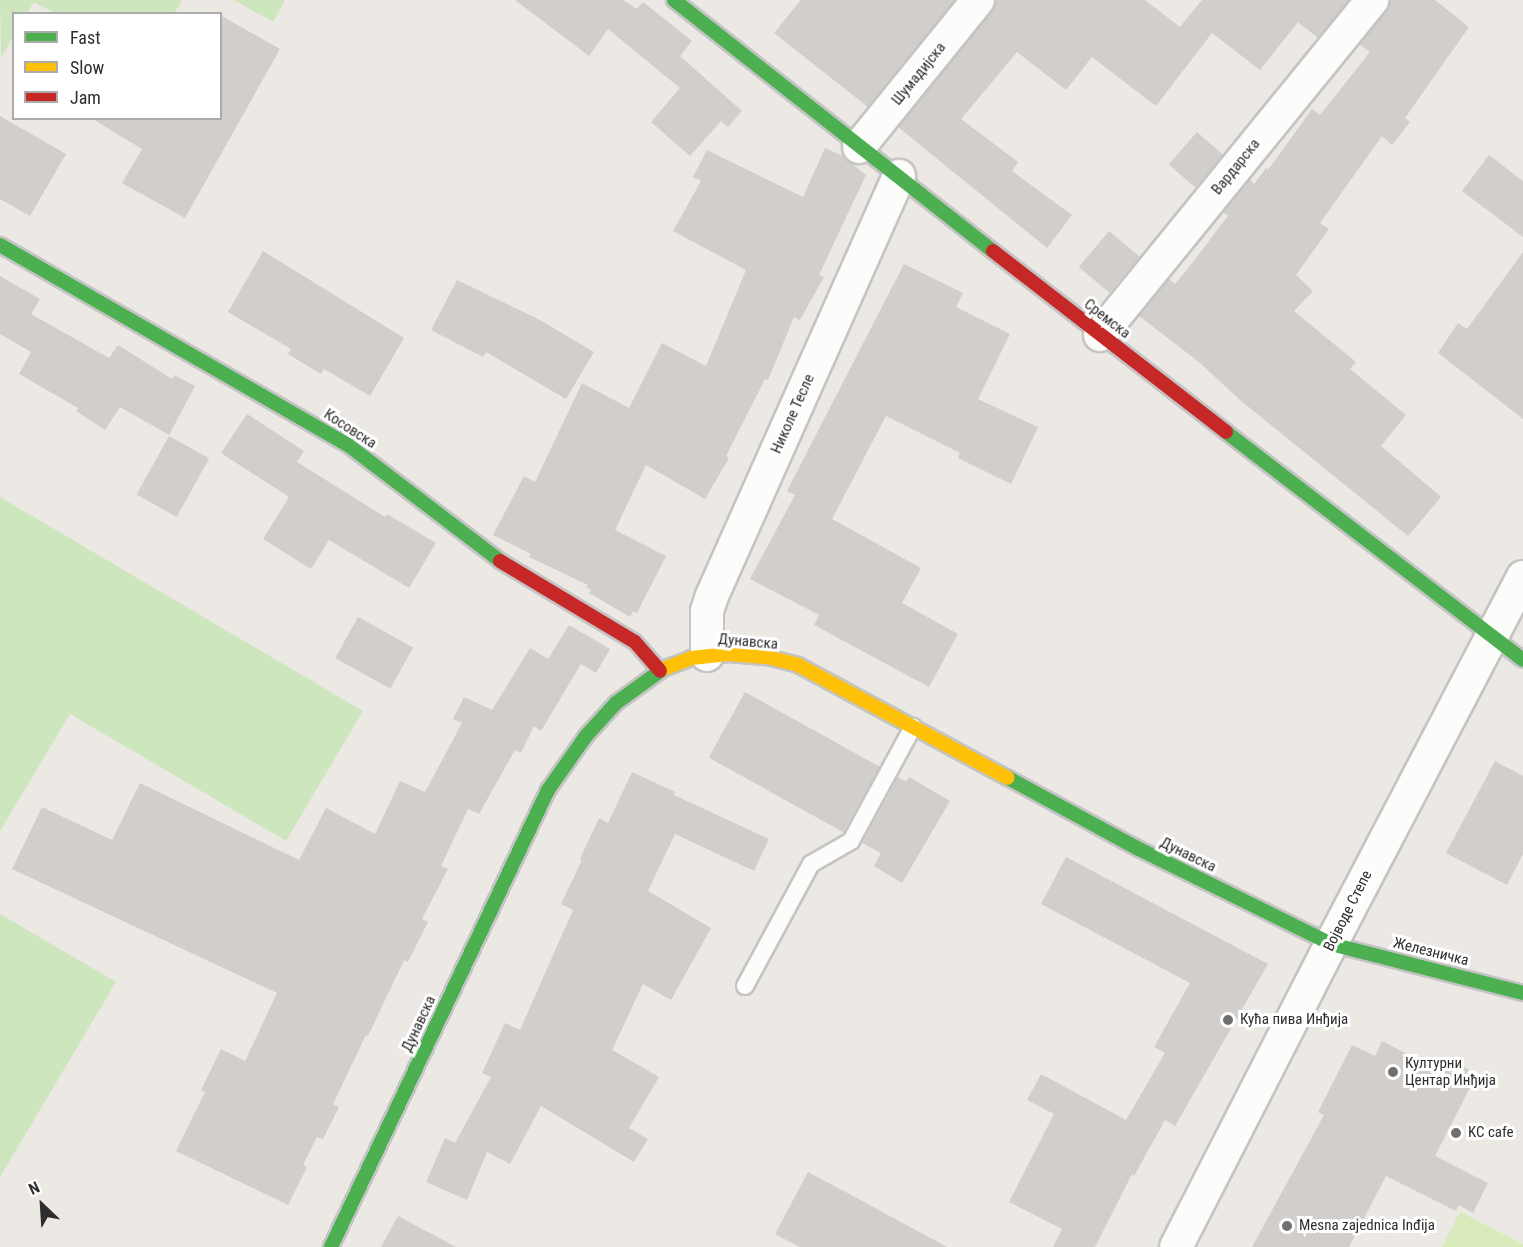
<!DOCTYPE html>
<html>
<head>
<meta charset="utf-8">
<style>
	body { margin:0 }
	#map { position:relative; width:1523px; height:1247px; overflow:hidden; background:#ece8e4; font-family:"Roboto Condensed",sans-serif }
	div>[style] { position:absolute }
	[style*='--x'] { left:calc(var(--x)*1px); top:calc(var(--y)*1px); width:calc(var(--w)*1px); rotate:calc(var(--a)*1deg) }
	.green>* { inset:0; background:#cee6be }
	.pitch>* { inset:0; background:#d9eabb }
	.building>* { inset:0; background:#d1cecb; transform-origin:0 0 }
	.roads { filter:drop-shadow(2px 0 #c5c4c5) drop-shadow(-2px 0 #c5c4c5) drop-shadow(0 2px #c5c4c5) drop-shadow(0 -2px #c5c4c5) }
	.lane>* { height:16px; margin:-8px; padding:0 8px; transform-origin:8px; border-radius:8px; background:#fcfcfb }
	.street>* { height:32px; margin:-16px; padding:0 16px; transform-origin:16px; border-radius:16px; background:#fcfcfb }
	.fast>* { height:14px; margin:-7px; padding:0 7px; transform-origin:7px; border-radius:7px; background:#4caf50 }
	.slow>* { height:14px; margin:-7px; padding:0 7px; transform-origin:7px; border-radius:7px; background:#ffc107 }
	.jam>* { height:14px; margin:-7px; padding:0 7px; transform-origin:7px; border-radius:7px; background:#c62828 }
	.dots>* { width:16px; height:16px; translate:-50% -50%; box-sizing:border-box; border:3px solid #fff; border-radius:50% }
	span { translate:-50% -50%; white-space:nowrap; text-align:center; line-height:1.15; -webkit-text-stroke:6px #fff; paint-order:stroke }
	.street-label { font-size:15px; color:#2e2e2e }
	.poi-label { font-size:15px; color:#2e2e2e }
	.left { translate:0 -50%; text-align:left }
	.legend { position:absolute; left:12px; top:12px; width:210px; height:108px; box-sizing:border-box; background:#fff; border:2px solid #ababab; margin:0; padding:8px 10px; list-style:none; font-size:18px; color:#2e2e2e }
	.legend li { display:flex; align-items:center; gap:12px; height:30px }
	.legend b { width:30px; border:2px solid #ababab }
	.north { position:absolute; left:12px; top:1175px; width:60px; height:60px; -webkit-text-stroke:4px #fff; paint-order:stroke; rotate:335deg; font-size:16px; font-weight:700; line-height:24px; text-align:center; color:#2e2e2e }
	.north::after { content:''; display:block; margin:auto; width:21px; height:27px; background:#2e2e2e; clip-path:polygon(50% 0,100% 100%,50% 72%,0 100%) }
</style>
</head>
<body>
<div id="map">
	<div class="green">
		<div style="clip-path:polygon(0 0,182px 0,174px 14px,55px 13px,34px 2px,27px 13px,14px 14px,13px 37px,1px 58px)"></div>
		<div style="clip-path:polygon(234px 0,285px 0,273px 22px)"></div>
		<div style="clip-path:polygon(0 497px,363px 711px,286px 841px,70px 714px,0 831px)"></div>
		<div style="clip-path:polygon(0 914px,116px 982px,0 1177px)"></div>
	</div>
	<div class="pitch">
		<div style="clip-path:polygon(1460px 1212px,1523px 1244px,1523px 1247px,1442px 1247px)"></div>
	</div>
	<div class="building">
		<div style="clip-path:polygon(515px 0,623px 0,637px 9px,643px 2px,692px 41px,680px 56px,742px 111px,728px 127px,721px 121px,690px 156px,651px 122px,680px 88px,608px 29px,589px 56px)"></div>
		<div style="clip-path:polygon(801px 0,955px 0,868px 107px,774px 33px)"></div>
		<div style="clip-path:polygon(996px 0,1145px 0,1180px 27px,1202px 0,1349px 0,1318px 38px,1298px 22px,1260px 70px,1212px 33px,1156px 106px,1092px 57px,1066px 90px,1017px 52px,961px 119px,1018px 162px,1012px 171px,1072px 215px,1047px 248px,898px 127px,992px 11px)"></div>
		<div style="clip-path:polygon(1390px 0,1435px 0,1469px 27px,1405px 118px,1410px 122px,1392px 145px,1382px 136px,1320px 223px,1329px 229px,1296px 275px,1313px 291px,1294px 311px,1356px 362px,1350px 369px,1406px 415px,1381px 446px,1441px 497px,1408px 536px,1240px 400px,1199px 362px,1139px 316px,1169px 279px,1175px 284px,1186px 271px,1228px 216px,1223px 212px,1250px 179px,1254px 184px,1266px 168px,1268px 170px,1312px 109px,1320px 115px,1370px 52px,1359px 44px,1386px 11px)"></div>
		<div style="clip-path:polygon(220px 15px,280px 49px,185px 218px,122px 183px,142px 149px,91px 118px,220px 118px)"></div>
		<div style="clip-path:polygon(0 116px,66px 154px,30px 216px,0 199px)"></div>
		<div style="left:1197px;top:132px;width:35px;height:43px;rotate:41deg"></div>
		<div style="clip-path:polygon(825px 148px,841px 155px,866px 175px,819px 275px,824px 277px,800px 320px,794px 317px,768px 380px,765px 379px,726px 456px,729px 458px,705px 499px,646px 465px,615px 530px,666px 556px,637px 613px,633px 611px,630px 617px,589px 593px,591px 590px,586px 587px,588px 585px,529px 557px,531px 554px,493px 535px,524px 476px,535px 482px,582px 383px,629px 408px,662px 343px,706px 366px,746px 270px,673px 231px,701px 181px,693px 177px,707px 150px,803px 197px)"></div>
		<div style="clip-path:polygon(1489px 155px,1523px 181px,1523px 237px,1462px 191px)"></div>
		<div style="left:1109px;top:231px;width:40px;height:47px;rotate:40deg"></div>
		<div style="clip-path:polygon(263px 251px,404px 338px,370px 396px,324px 369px,321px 374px,288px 354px,291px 349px,228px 312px)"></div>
		<div style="clip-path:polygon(1523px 252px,1523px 419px,1438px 353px,1458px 323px,1467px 329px)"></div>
		<div style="clip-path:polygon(904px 264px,963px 293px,956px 307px,1010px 334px,978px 399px,1038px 427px,1011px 484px,958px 458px,960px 453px,886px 416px,832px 519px,921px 568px,902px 603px,958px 634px,929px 687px,814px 625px,819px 615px,750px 579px,795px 495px,787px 491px)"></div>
		<div style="clip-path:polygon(0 276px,40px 299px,31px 314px,109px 358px,118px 345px,172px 379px,174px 375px,195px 386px,169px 435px,120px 407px,105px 430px,76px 411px,78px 408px,19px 374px,31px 352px,0 334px)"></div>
		<div style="clip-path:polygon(457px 280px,540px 320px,594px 352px,566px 399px,486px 352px,483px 357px,431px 330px)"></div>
		<div style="clip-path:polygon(247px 414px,304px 451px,297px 462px,385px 517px,387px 514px,436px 543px,409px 588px,329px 540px,311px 569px,263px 539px,289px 497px,221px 453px)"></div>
		<div style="left:169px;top:436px;width:46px;height:67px;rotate:29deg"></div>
		<div style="left:358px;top:617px;width:63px;height:47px;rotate:29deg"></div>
		<div style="clip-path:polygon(569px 625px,610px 649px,596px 673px,581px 664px,541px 731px,534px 726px,521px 753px,515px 750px,479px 814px,468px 809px,441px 866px,448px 869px,422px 919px,428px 922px,408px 962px,404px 960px,368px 1036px,366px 1035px,333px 1104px,339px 1107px,323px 1139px,317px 1137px,303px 1165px,307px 1167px,288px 1205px,176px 1151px,205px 1092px,201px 1090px,221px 1049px,245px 1061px,277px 993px,12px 869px,42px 807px,112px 840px,140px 783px,299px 860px,326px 808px,375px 834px,400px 781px,425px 792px,462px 723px,453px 719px,464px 697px,492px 710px,530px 648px,548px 659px)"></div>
		<div style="left:745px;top:692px;width:154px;height:75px;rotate:29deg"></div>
		<div style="clip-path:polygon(1495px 761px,1523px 776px,1523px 854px,1507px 885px,1446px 853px)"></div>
		<div style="clip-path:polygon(632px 772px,675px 792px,674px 795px,769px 839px,754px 871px,675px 834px,648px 891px,711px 928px,671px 1000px,643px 984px,612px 1050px,659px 1077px,629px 1128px,648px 1139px,634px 1162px,541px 1106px,510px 1164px,487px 1152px,467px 1200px,426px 1182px,445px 1138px,455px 1143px,491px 1077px,482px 1073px,505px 1023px,520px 1030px,573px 910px,561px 904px,582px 860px,580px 859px,599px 818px,608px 823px)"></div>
		<div style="clip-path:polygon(898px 777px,906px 782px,909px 777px,950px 801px,902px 883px,874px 866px,881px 853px,862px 843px)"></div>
		<div style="clip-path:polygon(1066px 857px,1268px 964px,1175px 1126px,1165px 1120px,1134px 1176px,1132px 1174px,1095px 1247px,1053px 1247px,1062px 1229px,1009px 1202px,1054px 1114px,1027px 1100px,1041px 1074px,1126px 1120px,1165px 1053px,1154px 1047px,1190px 983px,1041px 904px)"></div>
		<div style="clip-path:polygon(1382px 1041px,1432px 1067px,1459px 1064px,1477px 1074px,1435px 1156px,1488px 1183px,1473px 1213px,1459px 1205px,1456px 1211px,1386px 1176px,1349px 1247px,1252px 1247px,1324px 1115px,1318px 1112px,1352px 1045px,1375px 1056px)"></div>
		<div style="clip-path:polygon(808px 1172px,840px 1189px,947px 1247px,800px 1247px,775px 1234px)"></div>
		<div style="clip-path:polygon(398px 1216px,456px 1247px,381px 1247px)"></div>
	</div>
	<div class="roads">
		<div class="lane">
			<div style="--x:745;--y:986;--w:139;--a:-61.6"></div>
			<div style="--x:811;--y:864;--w:46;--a:-29.9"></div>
			<div style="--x:851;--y:841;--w:130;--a:-61.5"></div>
		</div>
		<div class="street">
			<div style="--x:859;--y:147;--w:189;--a:-51"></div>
			<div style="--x:1100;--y:335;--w:432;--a:-50.9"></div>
			<div style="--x:707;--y:655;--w:44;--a:-90"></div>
			<div style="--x:707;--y:611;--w:16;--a:-72"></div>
			<div style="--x:712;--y:596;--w:460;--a:-66"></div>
			<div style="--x:1176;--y:1247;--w:340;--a:-62.9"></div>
			<div style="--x:1331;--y:944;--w:414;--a:-62.4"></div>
		</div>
		<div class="fast">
			<div style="--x:674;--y:0;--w:406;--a:38.2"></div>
			<div style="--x:0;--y:245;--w:401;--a:29.9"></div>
			<div style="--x:348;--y:445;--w:191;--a:37.3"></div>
			<div style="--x:1226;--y:432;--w:374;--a:37.5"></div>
			<div style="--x:1008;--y:778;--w:147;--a:28.5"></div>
			<div style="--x:1137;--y:848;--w:216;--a:26.3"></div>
			<div style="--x:1331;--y:944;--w:198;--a:14.3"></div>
			<div style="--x:331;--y:1247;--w:506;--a:-64.6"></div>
			<div style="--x:548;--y:790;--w:66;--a:-54.9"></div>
			<div style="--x:586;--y:736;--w:45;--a:-47.7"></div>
			<div style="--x:616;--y:703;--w:58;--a:-35.9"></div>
		</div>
		<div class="slow">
			<div style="--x:663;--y:669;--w:30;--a:-21"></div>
			<div style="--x:691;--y:658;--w:38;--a:-6"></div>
			<div style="--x:729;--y:654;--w:38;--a:5"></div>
			<div style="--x:767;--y:657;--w:32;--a:14"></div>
			<div style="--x:798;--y:665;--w:238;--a:28.3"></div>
		</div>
		<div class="jam">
			<div style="--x:993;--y:251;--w:295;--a:37.8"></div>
			<div style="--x:500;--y:561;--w:157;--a:31"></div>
			<div style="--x:635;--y:642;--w:38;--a:49"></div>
		</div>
	</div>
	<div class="dots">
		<div style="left:1228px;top:1020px;background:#706f6e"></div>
		<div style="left:1393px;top:1072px;background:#706f6e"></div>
		<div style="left:1456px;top:1133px;background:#706f6e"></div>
		<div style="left:1287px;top:1226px;background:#706f6e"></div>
	</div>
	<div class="street-label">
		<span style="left:919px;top:74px;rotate:-51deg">Шумадијска</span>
		<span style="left:1236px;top:167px;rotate:-51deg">Вардарска</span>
		<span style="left:1107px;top:319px;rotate:38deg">Сремска</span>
		<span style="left:793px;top:414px;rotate:-66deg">Николе Тесле</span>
		<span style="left:350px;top:429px;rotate:33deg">Косовска</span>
		<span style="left:748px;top:642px;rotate:5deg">Дунавска</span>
		<span style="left:1188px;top:855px;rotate:26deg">Дунавска</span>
		<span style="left:1348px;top:911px;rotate:-63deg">Војводе Степе</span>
		<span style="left:1431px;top:952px;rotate:14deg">Железничка</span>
		<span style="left:419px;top:1024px;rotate:-65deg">Дунавска</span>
	</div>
	<div class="poi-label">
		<span class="left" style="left:1240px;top:1020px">Кућа пива Инђија</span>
		<span class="left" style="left:1405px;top:1072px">Културни<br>Центар Инђија</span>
		<span class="left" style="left:1468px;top:1133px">KC cafe</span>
		<span class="left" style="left:1299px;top:1226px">Mesna zajednica Inđija</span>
	</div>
	<ul class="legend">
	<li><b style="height:8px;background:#4caf50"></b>Fast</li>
	<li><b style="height:8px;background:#ffc107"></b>Slow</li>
	<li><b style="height:8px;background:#c62828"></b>Jam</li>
	</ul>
	<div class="north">N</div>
</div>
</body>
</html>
